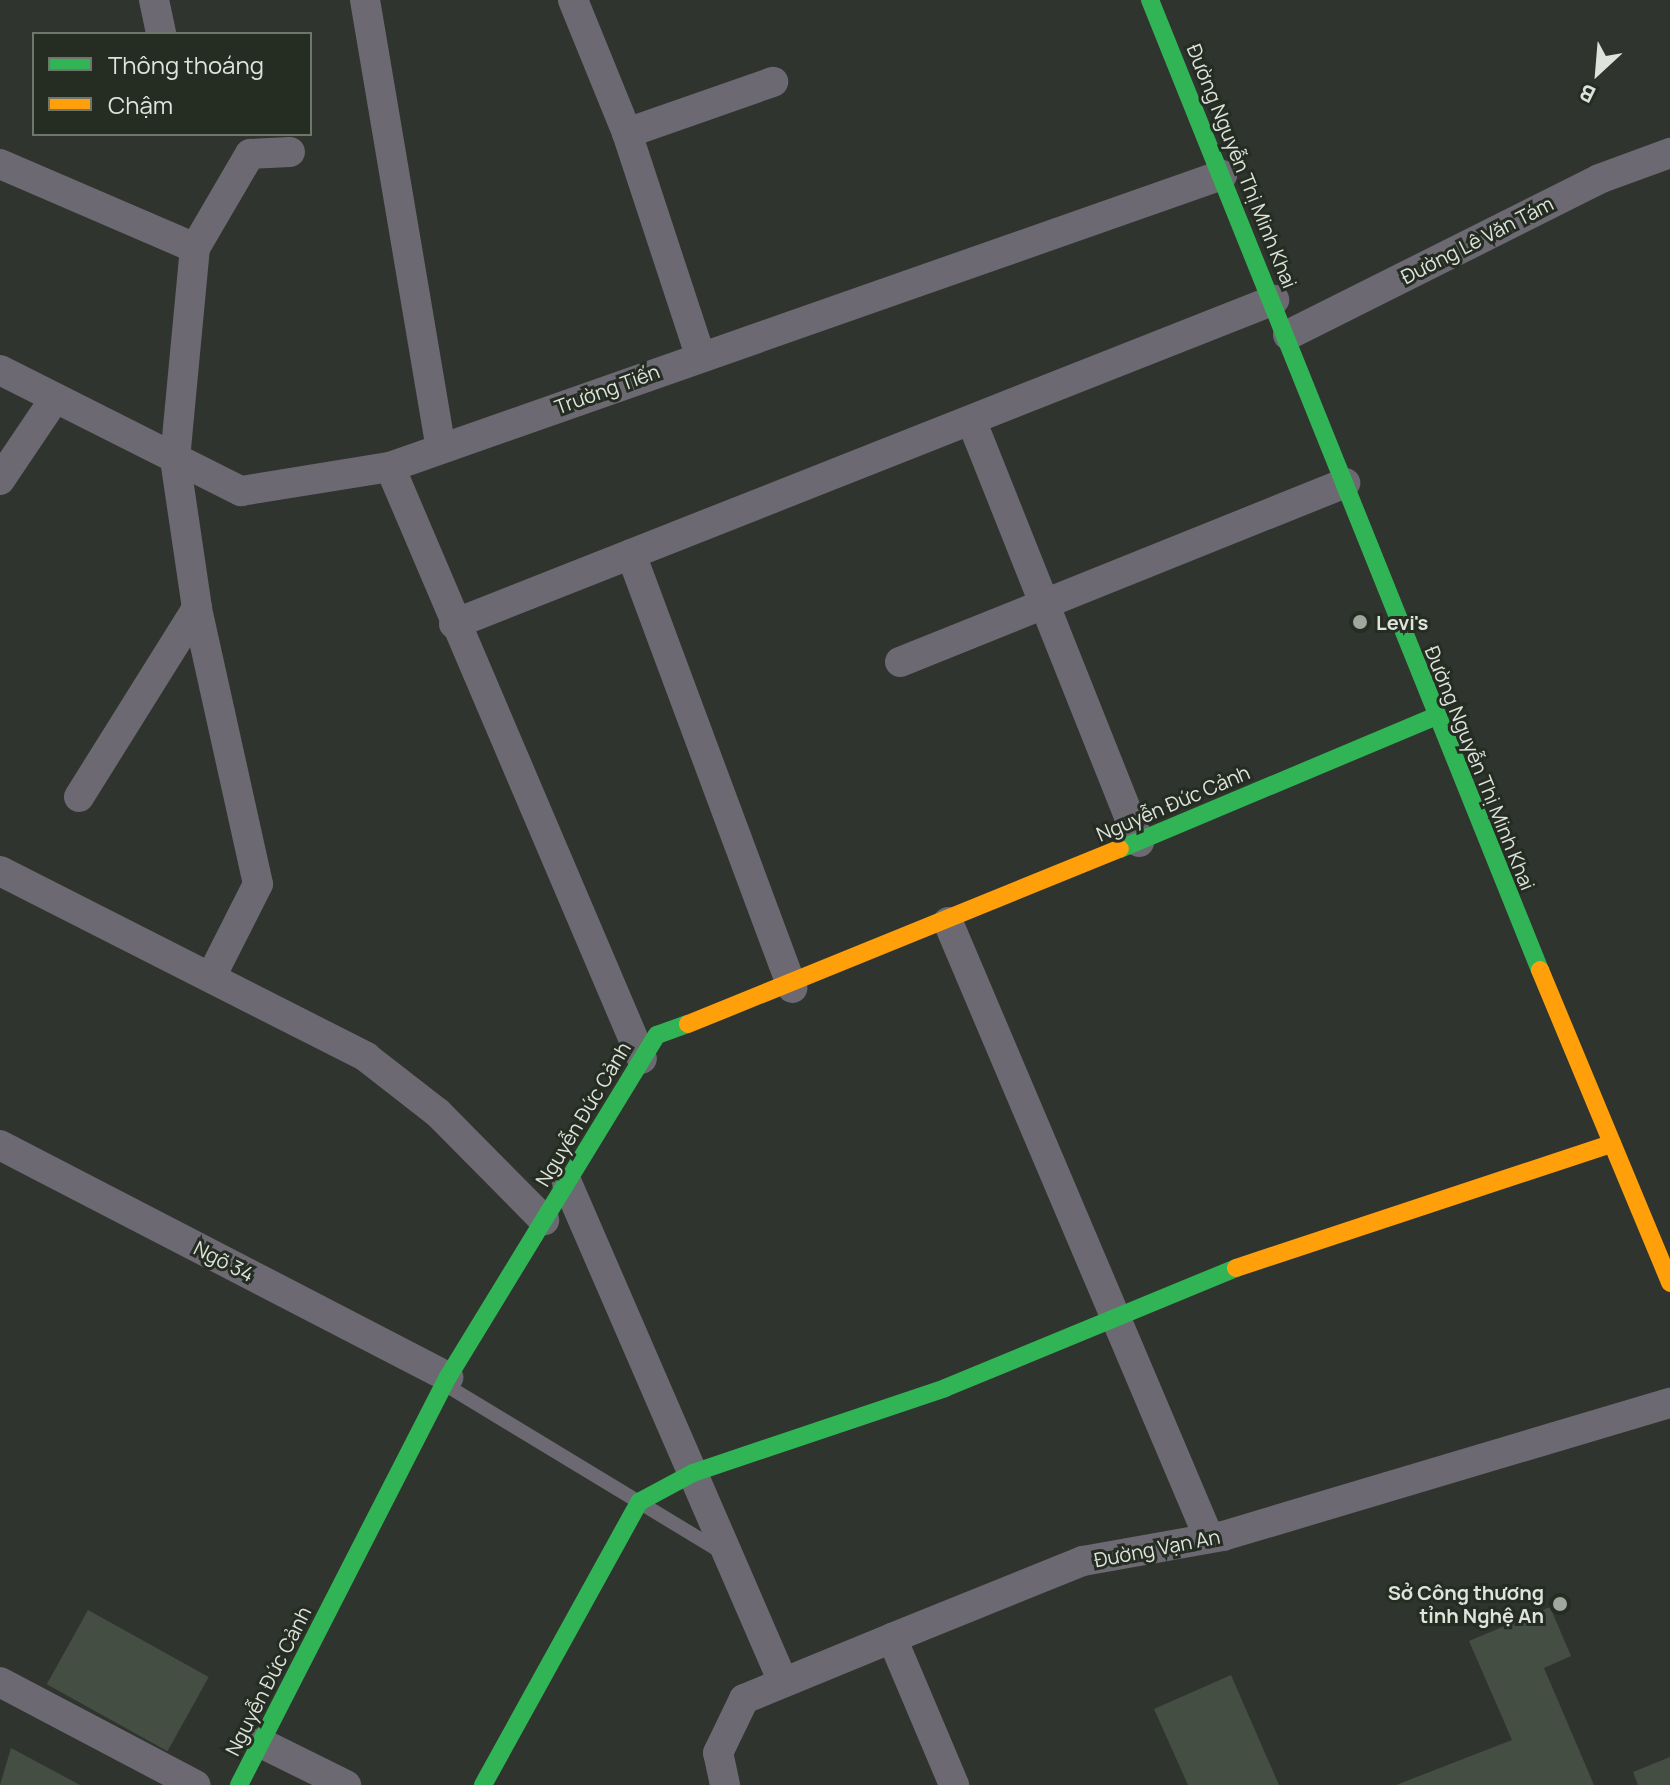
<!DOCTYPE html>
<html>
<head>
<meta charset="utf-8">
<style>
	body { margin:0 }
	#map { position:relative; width:1670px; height:1785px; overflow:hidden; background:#30342e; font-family:Manrope,sans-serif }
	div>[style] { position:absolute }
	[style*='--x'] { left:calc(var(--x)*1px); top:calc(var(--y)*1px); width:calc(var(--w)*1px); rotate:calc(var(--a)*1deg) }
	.building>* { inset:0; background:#454e42; transform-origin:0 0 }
	.lane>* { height:14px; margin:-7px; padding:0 7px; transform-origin:7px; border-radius:7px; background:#6c6972 }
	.street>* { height:30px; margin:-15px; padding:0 15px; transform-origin:15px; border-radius:15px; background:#6c6972 }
	.fast>* { height:18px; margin:-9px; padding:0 9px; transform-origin:9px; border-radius:9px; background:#30b455 }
	.slow>* { height:18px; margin:-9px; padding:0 9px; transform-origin:9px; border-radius:9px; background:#ff9f0a }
	.dots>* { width:22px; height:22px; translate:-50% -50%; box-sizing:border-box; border:4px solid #252d22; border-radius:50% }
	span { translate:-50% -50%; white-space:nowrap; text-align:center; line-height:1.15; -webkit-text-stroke:6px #252d22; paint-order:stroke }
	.street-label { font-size:20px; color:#dee3db }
	.poi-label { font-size:20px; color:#dee3db; font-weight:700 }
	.left { translate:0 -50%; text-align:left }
	.right { translate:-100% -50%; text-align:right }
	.legend { position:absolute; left:32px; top:32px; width:280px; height:104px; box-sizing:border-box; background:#252d22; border:2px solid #6f766c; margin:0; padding:10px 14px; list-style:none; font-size:24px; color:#dee3db }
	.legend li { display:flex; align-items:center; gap:16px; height:40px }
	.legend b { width:40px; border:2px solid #6f766c }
	.north { position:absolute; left:1558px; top:32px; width:80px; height:80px; -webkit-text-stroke:6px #252d22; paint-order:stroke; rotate:206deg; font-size:22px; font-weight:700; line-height:32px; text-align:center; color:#dee3db }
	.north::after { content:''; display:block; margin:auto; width:28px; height:36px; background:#dee3db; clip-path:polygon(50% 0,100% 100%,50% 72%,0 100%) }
</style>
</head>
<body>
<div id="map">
	<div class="building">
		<div style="clip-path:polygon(1550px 1607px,1571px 1656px,1544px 1668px,1594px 1785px,1396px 1785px,1512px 1740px,1469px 1641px)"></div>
		<div style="left:88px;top:1610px;width:138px;height:85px;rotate:29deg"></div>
		<div style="clip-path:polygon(1231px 1675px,1279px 1785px,1188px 1785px,1154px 1709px)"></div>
		<div style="clip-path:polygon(11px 1748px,80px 1785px,0 1785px)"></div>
		<div style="clip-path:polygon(1670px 1757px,1670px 1785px,1638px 1785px,1633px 1772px)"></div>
	</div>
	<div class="lane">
		<div style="--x:449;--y:1387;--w:318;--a:31.2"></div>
	</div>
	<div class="street">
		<div style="--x:154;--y:0;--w:35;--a:78"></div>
		<div style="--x:365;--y:0;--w:455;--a:80.4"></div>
		<div style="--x:573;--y:0;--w:144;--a:67.9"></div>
		<div style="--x:627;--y:133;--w:234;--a:71.8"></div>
		<div style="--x:627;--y:133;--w:155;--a:-19.3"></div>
		<div style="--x:0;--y:164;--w:212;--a:23.3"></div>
		<div style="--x:1288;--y:335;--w:348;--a:-26.6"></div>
		<div style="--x:1599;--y:179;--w:76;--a:-20.1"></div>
		<div style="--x:0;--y:370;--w:270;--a:26.7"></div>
		<div style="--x:241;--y:491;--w:151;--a:-9.2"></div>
		<div style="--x:390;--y:467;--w:882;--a:-19.34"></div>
		<div style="--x:972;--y:422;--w:452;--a:68.3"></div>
		<div style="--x:390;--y:467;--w:643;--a:66.94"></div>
		<div style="--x:0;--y:480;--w:99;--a:-56.1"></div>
		<div style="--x:631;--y:554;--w:463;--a:69.6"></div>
		<div style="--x:454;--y:624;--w:882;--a:-21.56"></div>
		<div style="--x:900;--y:662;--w:480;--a:-21.9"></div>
		<div style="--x:79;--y:797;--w:223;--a:-58"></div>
		<div style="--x:0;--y:871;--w:411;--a:26.9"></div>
		<div style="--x:366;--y:1057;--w:91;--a:37.9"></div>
		<div style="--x:438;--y:1113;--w:151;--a:45.3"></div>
		<div style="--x:948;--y:922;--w:669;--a:67.04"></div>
		<div style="--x:211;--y:977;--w:104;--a:-63.2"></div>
		<div style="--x:258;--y:884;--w:283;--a:-102.5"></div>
		<div style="--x:197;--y:608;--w:151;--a:-98.4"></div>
		<div style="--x:175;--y:459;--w:212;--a:-84.6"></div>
		<div style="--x:195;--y:248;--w:109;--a:-59.7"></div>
		<div style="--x:250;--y:154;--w:40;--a:-2.9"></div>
		<div style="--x:0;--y:1145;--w:505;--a:27.38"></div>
		<div style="--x:567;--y:1183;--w:544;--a:66.59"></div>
		<div style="--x:892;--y:1638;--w:160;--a:67.1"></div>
		<div style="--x:0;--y:1682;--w:221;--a:27.8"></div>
		<div style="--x:261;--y:1743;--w:95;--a:26.3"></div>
		<div style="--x:725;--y:1785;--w:33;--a:-102"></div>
		<div style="--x:718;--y:1753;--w:60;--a:-64.3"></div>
		<div style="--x:744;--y:1699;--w:160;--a:-22.4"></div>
		<div style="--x:892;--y:1638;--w:206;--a:-22"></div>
		<div style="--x:1083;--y:1561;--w:142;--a:-10.1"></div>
		<div style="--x:1223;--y:1536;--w:466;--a:-16.6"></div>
	</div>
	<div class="fast">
		<div style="--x:1150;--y:0;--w:1045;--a:68.1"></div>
		<div style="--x:1120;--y:849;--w:341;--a:-22.8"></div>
		<div style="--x:239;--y:1785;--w:458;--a:-62.9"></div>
		<div style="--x:448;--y:1377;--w:401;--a:-58.6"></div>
		<div style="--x:657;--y:1035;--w:33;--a:-20"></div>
		<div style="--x:483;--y:1785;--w:323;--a:-61.1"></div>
		<div style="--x:639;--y:1502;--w:61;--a:-28.2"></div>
		<div style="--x:693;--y:1473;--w:266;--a:-18.6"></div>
		<div style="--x:945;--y:1388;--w:315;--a:-22.4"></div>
	</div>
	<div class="slow">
		<div style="--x:1540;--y:970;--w:339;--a:67.4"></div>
		<div style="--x:688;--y:1024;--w:466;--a:-22.1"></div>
		<div style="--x:1236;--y:1268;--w:396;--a:-18.3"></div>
	</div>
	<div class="dots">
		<div style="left:1360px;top:622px;background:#a1a69e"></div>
		<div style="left:1560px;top:1604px;background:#a1a69e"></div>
	</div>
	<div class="street-label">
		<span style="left:1242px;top:166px;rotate:68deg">Đường Nguyễn Thị Minh Khai</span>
		<span style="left:1477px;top:240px;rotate:-27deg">Đường Lê Văn Tám</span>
		<span style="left:607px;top:389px;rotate:-20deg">Trường Tiến</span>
		<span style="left:1480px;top:768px;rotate:68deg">Đường Nguyễn Thị Minh Khai</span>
		<span style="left:1173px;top:803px;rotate:-23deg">Nguyễn Đức Cảnh</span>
		<span style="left:583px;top:1114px;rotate:-59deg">Nguyễn Đức Cảnh</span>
		<span style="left:224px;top:1261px;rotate:27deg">Ngõ 34</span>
		<span style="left:1157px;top:1548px;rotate:-11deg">Đường Vạn An</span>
		<span style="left:268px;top:1681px;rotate:-63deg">Nguyễn Đức Cảnh</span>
	</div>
	<div class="poi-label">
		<span class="left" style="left:1376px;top:622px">Levi's</span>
		<span class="right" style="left:1544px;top:1604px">Sở Công thương<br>tỉnh Nghệ An</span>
	</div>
	<ul class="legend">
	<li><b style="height:10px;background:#30b455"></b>Thông thoáng</li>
	<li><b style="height:10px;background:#ff9f0a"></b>Chậm</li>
	</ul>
	<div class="north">B</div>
</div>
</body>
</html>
